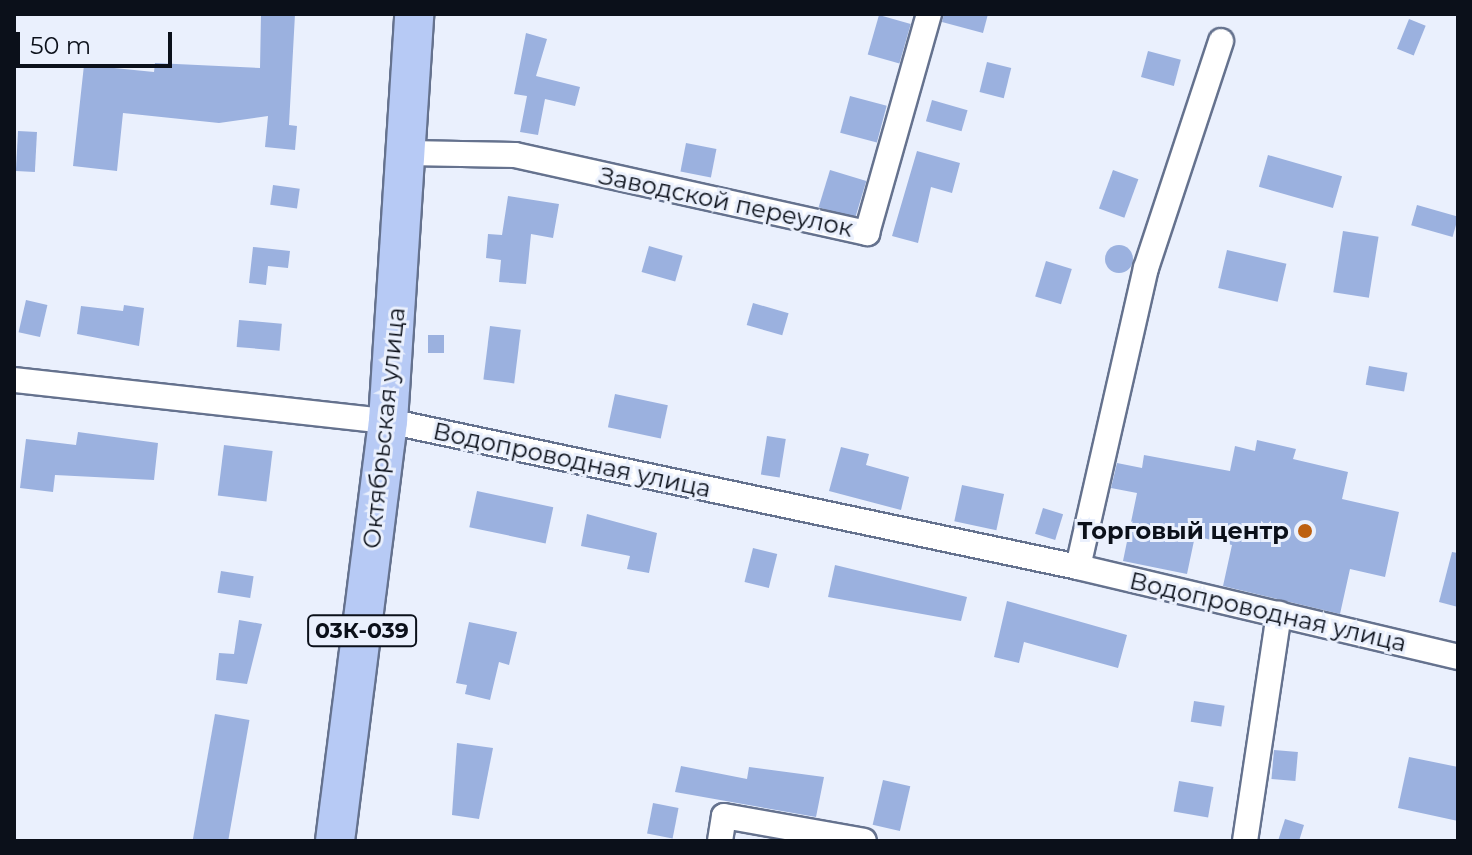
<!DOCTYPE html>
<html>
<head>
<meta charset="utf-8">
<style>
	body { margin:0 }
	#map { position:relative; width:1472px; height:855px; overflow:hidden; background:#eaf0fd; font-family:Montserrat,sans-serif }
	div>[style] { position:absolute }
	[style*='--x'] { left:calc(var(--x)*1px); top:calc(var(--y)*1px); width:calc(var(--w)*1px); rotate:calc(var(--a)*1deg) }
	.building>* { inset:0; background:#9bb1df; transform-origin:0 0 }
	.round { border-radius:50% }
	.roads { filter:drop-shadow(2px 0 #65728e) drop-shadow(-2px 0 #65728e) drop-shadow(0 2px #65728e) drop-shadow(0 -2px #65728e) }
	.minor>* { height:24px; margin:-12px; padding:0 12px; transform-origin:12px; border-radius:12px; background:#fff }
	.primary>* { height:38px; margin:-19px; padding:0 19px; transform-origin:19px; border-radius:19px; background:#b7caf5 }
	.dots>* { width:22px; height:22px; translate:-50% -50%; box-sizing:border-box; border:4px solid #eaf0fd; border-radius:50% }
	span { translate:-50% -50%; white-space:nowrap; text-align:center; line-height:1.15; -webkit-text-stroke:6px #eaf0fd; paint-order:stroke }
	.shield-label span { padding:2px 6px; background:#eaf0fd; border:2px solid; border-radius:6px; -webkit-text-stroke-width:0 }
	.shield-label { font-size:22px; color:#0b101a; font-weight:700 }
	.street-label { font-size:24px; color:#0b101a }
	.poi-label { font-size:24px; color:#0b101a; font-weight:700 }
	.right { translate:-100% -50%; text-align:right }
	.frame { position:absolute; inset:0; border:16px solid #0b101a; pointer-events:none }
	.scale { position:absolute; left:16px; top:32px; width:156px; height:36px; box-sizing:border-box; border:4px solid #0b101a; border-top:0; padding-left:10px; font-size:24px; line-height:28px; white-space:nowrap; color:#0b101a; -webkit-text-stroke:6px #eaf0fd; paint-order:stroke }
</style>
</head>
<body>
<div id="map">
	<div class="building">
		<div style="clip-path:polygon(261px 14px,295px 14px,289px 125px,297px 126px,295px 150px,265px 147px,268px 116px,219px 123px,123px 113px,117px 171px,73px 166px,84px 65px,154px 72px,155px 63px,260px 68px)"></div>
		<div style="clip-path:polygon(944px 14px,988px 14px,983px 33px,942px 22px)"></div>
		<div style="left:879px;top:15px;width:33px;height:41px;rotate:16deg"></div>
		<div style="left:1409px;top:19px;width:18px;height:32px;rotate:22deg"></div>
		<div style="clip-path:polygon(526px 33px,547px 39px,536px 76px,580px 87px,575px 106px,545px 99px,538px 135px,520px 132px,527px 96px,514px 94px)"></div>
		<div style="left:1148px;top:51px;width:34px;height:27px;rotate:15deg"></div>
		<div style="left:987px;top:62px;width:25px;height:31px;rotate:14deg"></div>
		<div style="left:850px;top:96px;width:38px;height:38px;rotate:15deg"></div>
		<div style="left:932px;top:100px;width:37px;height:22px;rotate:16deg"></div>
		<div style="left:18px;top:131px;width:19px;height:40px;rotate:3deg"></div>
		<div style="left:686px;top:143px;width:31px;height:29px;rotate:11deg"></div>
		<div style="clip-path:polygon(917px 151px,960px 163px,952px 193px,931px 187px,918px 243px,892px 236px)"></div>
		<div style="left:1268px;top:155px;width:77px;height:33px;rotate:16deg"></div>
		<div style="left:830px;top:170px;width:38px;height:39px;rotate:17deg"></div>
		<div style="left:1113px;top:170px;width:27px;height:41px;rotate:20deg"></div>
		<div style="left:273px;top:185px;width:27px;height:20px;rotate:8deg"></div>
		<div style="clip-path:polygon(508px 196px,559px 204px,553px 238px,531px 234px,526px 284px,499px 282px,501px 260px,486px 258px,488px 234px,502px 235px)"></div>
		<div style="left:1417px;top:205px;width:43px;height:21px;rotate:16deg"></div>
		<div style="left:1343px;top:231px;width:36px;height:62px;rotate:9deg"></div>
		<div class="round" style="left:1105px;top:245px;width:28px;height:28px"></div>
		<div style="left:649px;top:246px;width:35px;height:27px;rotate:16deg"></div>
		<div style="clip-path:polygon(253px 247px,290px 251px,288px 268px,268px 266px,266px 285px,249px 283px)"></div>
		<div style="left:1227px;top:250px;width:61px;height:39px;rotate:13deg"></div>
		<div style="left:1046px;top:261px;width:27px;height:37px;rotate:17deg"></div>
		<div style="left:26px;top:300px;width:22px;height:33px;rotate:13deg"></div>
		<div style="left:753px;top:303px;width:37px;height:23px;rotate:16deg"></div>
		<div style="clip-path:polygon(124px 305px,144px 308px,139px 346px,77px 334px,81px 306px,123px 311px)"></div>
		<div style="left:239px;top:320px;width:43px;height:27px;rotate:5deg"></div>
		<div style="left:490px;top:326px;width:31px;height:54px;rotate:7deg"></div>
		<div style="left:428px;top:335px;width:16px;height:18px"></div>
		<div style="left:1369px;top:366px;width:39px;height:19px;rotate:10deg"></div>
		<div style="left:615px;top:394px;width:54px;height:34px;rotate:12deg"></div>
		<div style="clip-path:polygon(78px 432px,158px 443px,154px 480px,55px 475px,53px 492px,20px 488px,26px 439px,76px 445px)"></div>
		<div style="left:767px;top:436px;width:19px;height:39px;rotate:9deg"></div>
		<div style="clip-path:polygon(1257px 440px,1296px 449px,1293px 459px,1348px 472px,1342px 499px,1399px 512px,1385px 577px,1350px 569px,1340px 614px,1223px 586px,1232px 545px,1195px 536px,1187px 574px,1123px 561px,1137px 493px,1111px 488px,1117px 463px,1142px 468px,1144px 455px,1230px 471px,1235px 446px,1255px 451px)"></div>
		<div style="left:224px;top:445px;width:49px;height:51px;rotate:7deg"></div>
		<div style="clip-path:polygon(841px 447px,869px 454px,866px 465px,909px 477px,901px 510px,829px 491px)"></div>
		<div style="left:962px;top:485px;width:43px;height:37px;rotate:12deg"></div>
		<div style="left:477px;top:491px;width:78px;height:37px;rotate:12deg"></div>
		<div style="left:1043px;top:508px;width:21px;height:27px;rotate:17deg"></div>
		<div style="clip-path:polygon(587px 514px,657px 533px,649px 573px,627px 569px,630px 556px,581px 546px)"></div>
		<div style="left:753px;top:548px;width:25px;height:35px;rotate:14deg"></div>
		<div style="clip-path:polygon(1452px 552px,1458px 553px,1458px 607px,1439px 602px)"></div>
		<div style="clip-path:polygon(835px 565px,967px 597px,961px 621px,828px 597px)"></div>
		<div style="left:221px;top:571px;width:33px;height:22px;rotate:9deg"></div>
		<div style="clip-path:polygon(1007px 601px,1127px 635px,1118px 668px,1024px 642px,1019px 663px,994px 657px)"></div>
		<div style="clip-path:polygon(239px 620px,262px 624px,247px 684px,216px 680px,219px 653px,234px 654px)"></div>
		<div style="clip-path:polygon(469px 622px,517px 632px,509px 665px,499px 662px,490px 700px,465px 694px,467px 685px,456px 683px)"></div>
		<div style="left:1194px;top:701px;width:31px;height:21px;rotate:9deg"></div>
		<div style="left:215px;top:714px;width:35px;height:128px;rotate:10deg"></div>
		<div style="clip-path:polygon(457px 743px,493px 748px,479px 819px,452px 815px)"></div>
		<div style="left:1274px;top:750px;width:24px;height:29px;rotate:5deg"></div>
		<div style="clip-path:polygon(1409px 757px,1458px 767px,1458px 821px,1398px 808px)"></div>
		<div style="clip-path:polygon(681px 766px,747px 779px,749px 767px,824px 777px,816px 817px,675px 792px)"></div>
		<div style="left:883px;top:780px;width:28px;height:46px;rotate:13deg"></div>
		<div style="left:1179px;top:781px;width:35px;height:31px;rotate:10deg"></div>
		<div style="left:653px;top:803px;width:26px;height:31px;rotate:11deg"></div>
		<div style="clip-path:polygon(1285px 819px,1304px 825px,1299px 841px,1278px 841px)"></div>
	</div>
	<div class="roads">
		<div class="minor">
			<div style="--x:408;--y:153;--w:107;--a:1.1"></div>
			<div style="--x:515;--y:155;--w:361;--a:12.5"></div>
			<div style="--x:867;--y:233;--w:228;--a:-74.2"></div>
			<div style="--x:14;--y:380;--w:376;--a:6.3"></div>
			<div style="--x:388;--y:421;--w:705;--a:11.95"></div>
			<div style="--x:1078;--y:567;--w:391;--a:13.3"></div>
			<div style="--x:1078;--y:567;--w:307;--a:-77.2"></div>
			<div style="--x:1146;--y:268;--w:239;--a:-71.7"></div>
			<div style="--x:720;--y:841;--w:25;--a:-81"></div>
			<div style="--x:724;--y:816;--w:142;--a:10.1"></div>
			<div style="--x:1245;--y:841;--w:230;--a:-81.5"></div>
		</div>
		<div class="primary">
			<div style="--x:335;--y:841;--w:423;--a:-82.8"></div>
			<div style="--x:388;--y:421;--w:408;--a:-86.3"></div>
		</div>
	</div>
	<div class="dots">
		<div style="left:1305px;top:531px;background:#bd6010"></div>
	</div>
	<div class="shield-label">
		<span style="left:362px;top:631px">03К-039</span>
	</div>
	<div class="street-label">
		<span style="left:726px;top:202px;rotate:12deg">Заводской переулок</span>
		<span style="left:384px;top:428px;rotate:-84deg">Октябрьская улица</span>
		<span style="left:572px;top:460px;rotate:12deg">Водопроводная улица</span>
		<span style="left:1268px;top:612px;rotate:13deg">Водопроводная улица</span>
	</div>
	<div class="poi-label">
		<span class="right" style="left:1289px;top:531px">Торговый центр</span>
	</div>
	<div class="frame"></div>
	<div class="scale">50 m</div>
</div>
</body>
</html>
